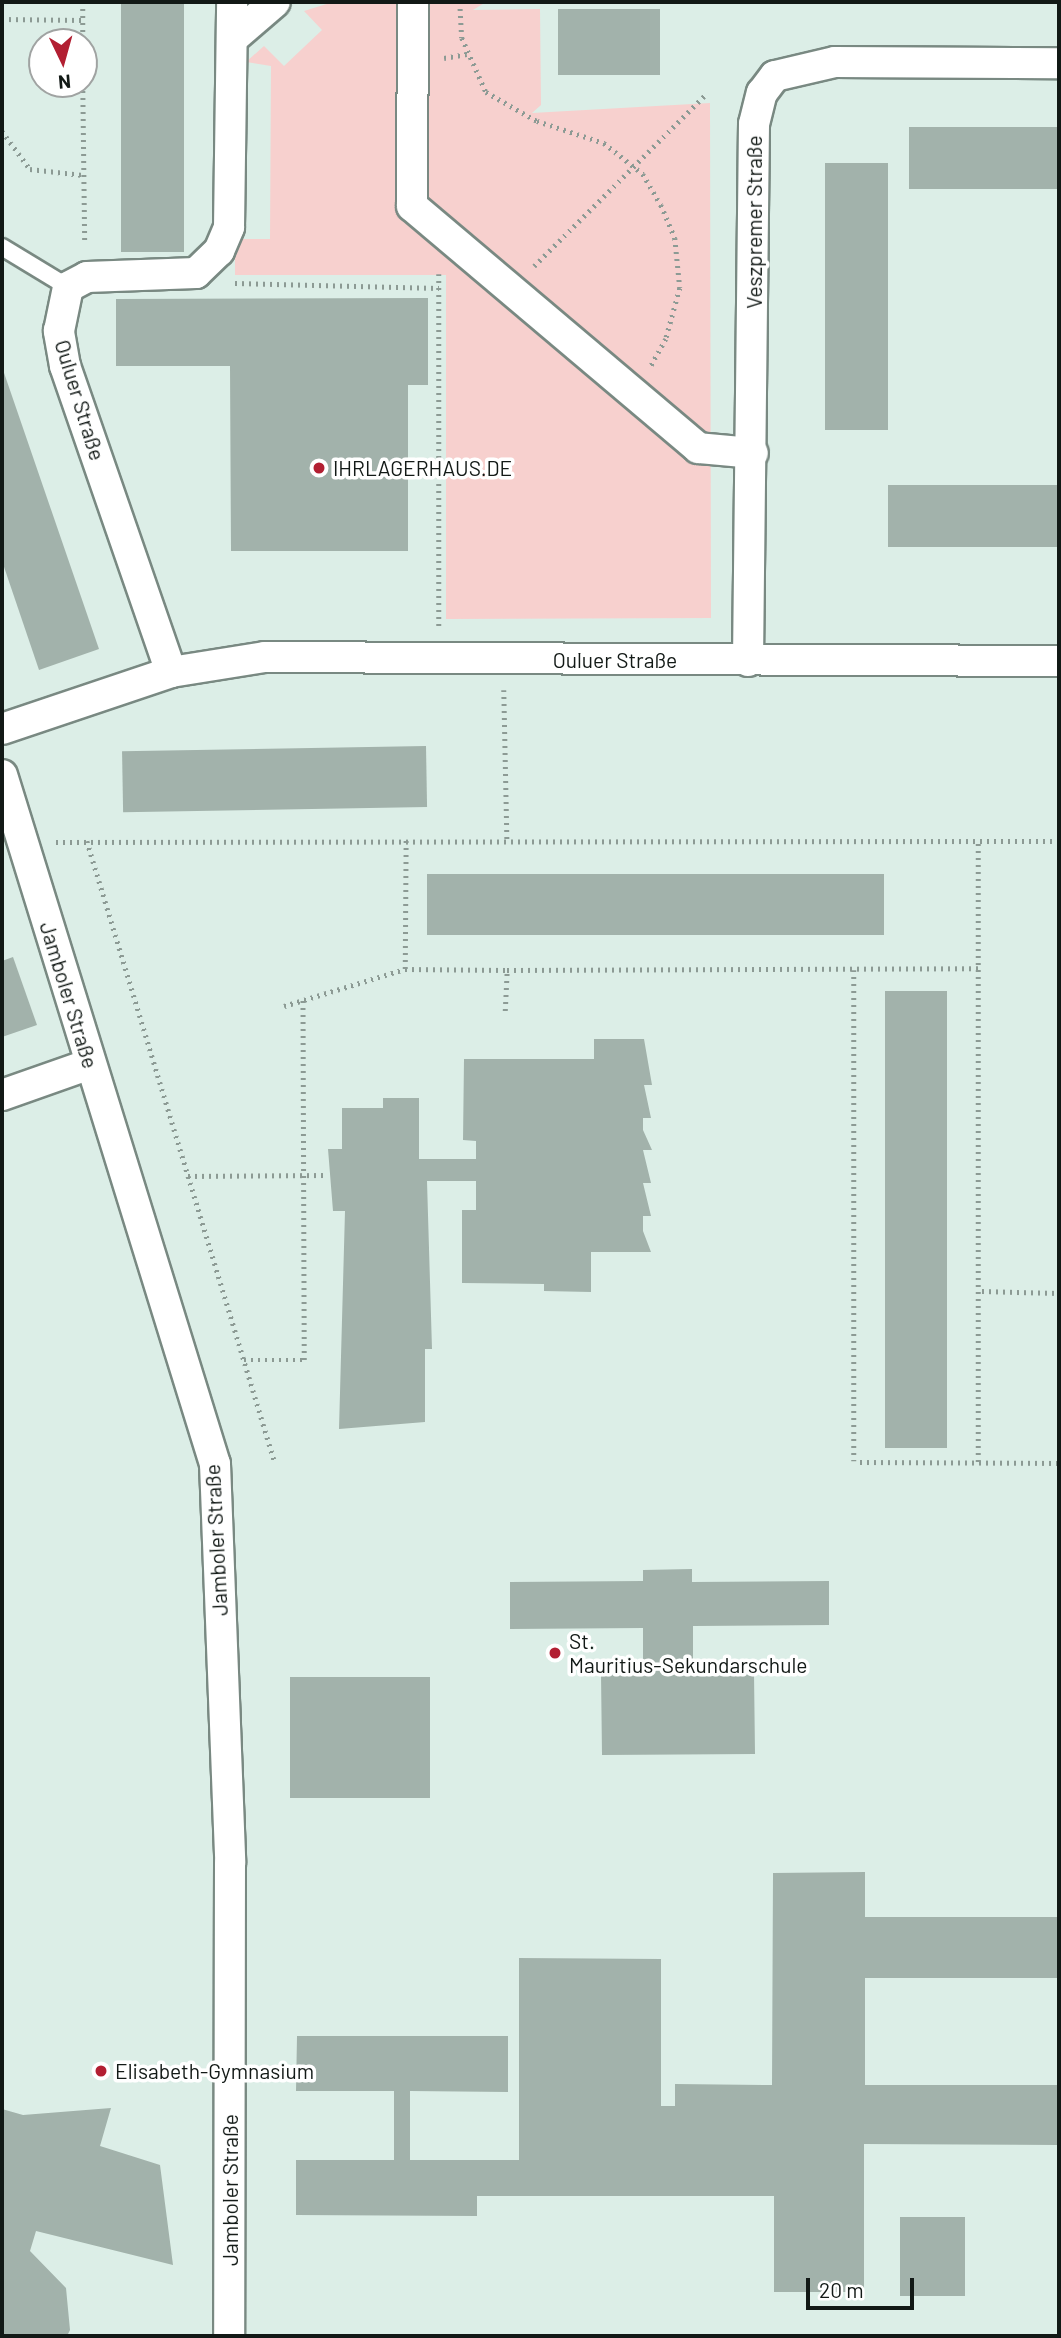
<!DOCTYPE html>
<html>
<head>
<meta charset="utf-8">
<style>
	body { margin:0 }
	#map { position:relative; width:1061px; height:2338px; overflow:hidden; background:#dceee7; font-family:Barlow,sans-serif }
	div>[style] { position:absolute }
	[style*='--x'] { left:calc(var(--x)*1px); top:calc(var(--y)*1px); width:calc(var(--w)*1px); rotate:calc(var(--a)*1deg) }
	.green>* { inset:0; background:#f7d0ce }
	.building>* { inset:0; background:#a2b2ab; transform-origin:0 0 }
	.path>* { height:4.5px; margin-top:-2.25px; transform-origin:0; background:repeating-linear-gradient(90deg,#8c9a94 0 2px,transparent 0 7px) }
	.roads { filter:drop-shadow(2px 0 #798982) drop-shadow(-2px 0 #798982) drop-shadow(0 2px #798982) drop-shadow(0 -2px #798982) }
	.lane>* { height:16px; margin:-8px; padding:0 8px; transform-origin:8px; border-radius:8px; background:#fff }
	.street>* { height:30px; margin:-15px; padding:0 15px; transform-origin:15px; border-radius:15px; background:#fff }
	.dots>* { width:19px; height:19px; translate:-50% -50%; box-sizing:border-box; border:4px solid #fff; border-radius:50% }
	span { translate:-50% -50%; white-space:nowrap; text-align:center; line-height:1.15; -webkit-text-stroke:7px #fff; paint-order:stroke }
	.street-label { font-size:21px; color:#121916 }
	.poi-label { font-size:21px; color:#121916 }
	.left { translate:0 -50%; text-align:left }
	.frame { position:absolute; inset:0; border:4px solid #121916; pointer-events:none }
	.north { position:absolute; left:28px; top:28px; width:70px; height:70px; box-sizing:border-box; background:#fff; border:2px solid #a0a3a2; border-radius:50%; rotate:175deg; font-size:19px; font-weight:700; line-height:28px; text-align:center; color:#121916 }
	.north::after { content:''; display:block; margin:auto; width:24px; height:32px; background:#b21f32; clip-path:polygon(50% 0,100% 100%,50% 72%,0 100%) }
	.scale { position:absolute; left:806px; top:2278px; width:108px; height:32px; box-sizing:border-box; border:4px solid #121916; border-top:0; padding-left:9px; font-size:21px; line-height:24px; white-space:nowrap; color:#121916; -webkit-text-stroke:5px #fff; paint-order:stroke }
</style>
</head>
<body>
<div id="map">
	<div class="green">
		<div style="clip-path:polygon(333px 2px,486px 2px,473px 10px,540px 9px,541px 105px,532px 113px,710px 103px,711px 618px,446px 619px,446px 275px,235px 275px,235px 239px,270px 239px,271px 66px,246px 62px,264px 46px,284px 66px,322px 30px,304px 11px)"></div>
	</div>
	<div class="building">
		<div style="left:121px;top:2px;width:63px;height:250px"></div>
		<div style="left:660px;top:9px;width:66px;height:102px;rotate:90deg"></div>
		<div style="left:909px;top:127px;width:150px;height:62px"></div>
		<div style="left:825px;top:163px;width:63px;height:267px"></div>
		<div style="clip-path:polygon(428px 298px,428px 385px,408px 385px,408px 551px,231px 551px,230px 366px,116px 366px,116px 299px)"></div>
		<div style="clip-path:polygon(2px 367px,99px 649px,39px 670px,2px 561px)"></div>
		<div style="left:1059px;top:485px;width:62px;height:171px;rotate:90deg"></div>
		<div style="left:426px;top:746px;width:61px;height:304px;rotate:89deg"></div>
		<div style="left:884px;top:874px;width:61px;height:457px;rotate:90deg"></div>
		<div style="clip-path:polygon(13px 957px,37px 1025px,2px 1037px,2px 961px)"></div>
		<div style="left:885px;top:991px;width:62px;height:457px"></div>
		<div style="clip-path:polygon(594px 1039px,644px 1039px,652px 1085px,644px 1085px,651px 1118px,643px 1118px,643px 1130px,652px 1150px,643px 1150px,651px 1183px,643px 1183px,651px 1216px,643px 1216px,643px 1231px,651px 1252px,591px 1252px,591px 1292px,544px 1291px,544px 1284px,462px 1283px,462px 1210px,476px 1210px,476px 1181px,427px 1181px,432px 1349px,425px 1349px,425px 1422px,339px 1429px,345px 1211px,333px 1211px,328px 1149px,342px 1149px,342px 1108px,383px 1108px,383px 1098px,419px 1098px,419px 1159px,476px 1159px,476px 1141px,463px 1140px,464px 1059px,594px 1059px)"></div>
		<div style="clip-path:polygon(692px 1569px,692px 1582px,829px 1581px,829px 1625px,693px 1626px,693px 1673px,754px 1673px,755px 1754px,602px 1755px,601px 1674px,643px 1674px,643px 1628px,510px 1629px,510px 1582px,643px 1581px,643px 1570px)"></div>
		<div style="left:290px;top:1677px;width:140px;height:121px"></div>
		<div style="clip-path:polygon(865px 1872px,865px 1917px,1059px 1917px,1059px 1978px,865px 1978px,865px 2085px,1059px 2085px,1059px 2145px,864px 2144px,864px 2292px,774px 2292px,774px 2196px,477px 2196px,477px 2216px,296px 2215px,296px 2160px,394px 2160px,394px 2091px,296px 2091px,297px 2036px,508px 2036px,508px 2092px,410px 2091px,410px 2160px,519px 2160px,519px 1958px,661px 1959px,661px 2106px,675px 2106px,675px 2084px,772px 2085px,773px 1873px)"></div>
		<div style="clip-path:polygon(111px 2108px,100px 2146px,160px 2165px,173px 2265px,36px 2231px,30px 2251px,66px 2288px,70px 2330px,67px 2336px,2px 2336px,2px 2109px,23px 2115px)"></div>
		<div style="left:900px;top:2217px;width:65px;height:79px"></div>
	</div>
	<div class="path">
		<div style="--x:83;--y:2;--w:40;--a:90"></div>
		<div style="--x:460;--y:2;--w:36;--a:87"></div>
		<div style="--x:462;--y:38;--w:59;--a:66"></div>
		<div style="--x:486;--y:92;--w:59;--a:29.6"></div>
		<div style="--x:537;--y:121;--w:71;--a:18.2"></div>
		<div style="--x:604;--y:143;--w:50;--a:38.5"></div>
		<div style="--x:643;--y:174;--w:36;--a:60"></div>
		<div style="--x:661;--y:205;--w:36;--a:67"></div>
		<div style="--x:675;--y:238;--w:50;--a:84.3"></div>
		<div style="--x:680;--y:288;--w:53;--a:105.4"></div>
		<div style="--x:666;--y:339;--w:31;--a:119"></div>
		<div style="--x:2;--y:19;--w:81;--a:0.7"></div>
		<div style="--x:444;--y:58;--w:23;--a:-10"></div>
		<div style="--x:83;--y:84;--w:160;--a:89.3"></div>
		<div style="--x:2;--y:131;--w:47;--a:53.6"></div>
		<div style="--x:30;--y:169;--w:53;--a:6.5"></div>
		<div style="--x:534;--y:266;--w:245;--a:-45"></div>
		<div style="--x:439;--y:274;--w:352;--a:90"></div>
		<div style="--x:235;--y:283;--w:204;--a:1.4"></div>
		<div style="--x:504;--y:690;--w:149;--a:88.8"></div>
		<div style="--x:87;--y:841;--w:650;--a:73.18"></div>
		<div style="--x:56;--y:842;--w:1003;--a:-0.06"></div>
		<div style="--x:405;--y:969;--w:129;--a:-89.6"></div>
		<div style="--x:854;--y:970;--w:491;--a:90"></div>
		<div style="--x:284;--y:1006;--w:127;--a:-17"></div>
		<div style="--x:405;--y:969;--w:102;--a:0.6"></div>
		<div style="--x:505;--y:1011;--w:41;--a:-87.2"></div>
		<div style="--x:507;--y:970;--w:474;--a:-0.2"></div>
		<div style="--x:188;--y:1176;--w:140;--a:-0.4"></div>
		<div style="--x:982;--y:1291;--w:77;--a:1.5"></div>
		<div style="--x:244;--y:1360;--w:60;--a:0"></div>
		<div style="--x:304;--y:1360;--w:360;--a:-90.2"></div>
		<div style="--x:860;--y:1462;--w:199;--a:0.3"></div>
		<div style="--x:978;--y:1462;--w:623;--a:-90"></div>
	</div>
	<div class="roads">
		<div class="lane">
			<div style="--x:2;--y:247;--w:77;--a:31.2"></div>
		</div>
		<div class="street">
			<div style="--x:413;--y:2;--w:204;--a:90.3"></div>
			<div style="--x:412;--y:206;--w:375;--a:40.2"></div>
			<div style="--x:698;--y:448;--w:55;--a:5.2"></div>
			<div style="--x:233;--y:38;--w:55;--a:-40.6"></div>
			<div style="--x:748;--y:661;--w:537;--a:-89.36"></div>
			<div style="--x:754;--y:124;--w:32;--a:-76"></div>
			<div style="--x:762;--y:93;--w:21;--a:-53"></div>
			<div style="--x:775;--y:76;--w:62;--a:-13.1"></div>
			<div style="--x:835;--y:62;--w:224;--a:0.3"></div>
			<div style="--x:171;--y:672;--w:324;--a:-109.1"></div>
			<div style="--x:65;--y:366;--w:36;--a:-100"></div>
			<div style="--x:59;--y:331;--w:45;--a:-78.4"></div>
			<div style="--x:68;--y:287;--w:21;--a:-28"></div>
			<div style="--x:87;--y:277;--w:109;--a:-2.1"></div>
			<div style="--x:196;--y:273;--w:32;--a:-44"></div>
			<div style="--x:219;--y:251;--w:26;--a:-67"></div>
			<div style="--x:229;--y:227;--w:225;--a:-89.2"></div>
			<div style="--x:2;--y:729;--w:178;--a:-18.6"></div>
			<div style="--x:171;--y:672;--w:95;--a:-9.1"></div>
			<div style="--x:265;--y:657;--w:794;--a:0.29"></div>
			<div style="--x:2;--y:775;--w:721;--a:72.82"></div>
			<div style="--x:215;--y:1464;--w:399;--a:87.8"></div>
			<div style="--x:230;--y:1863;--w:473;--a:90.1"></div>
			<div style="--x:2;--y:1095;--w:93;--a:-19.4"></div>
		</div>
	</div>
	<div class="dots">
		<div style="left:319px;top:468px;background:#b21f32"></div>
		<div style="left:555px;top:1653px;background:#b21f32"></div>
		<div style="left:101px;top:2071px;background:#b21f32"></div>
	</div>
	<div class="street-label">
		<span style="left:754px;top:222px;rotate:-90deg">Veszpremer Straße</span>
		<span style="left:80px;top:400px;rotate:73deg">Ouluer Straße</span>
		<span style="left:615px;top:660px">Ouluer Straße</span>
		<span style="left:69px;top:995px;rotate:73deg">Jamboler Straße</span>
		<span style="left:216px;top:1540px;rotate:-93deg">Jamboler Straße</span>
		<span style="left:230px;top:2190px;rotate:-90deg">Jamboler Straße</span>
	</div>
	<div class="poi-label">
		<span class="left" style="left:333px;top:468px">IHRLAGERHAUS.DE</span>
		<span class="left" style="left:569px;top:1653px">St.<br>Mauritius-Sekundarschule</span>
		<span class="left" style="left:115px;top:2071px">Elisabeth-Gymnasium</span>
	</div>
	<div class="frame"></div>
	<div class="north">N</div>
	<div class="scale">20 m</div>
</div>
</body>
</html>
